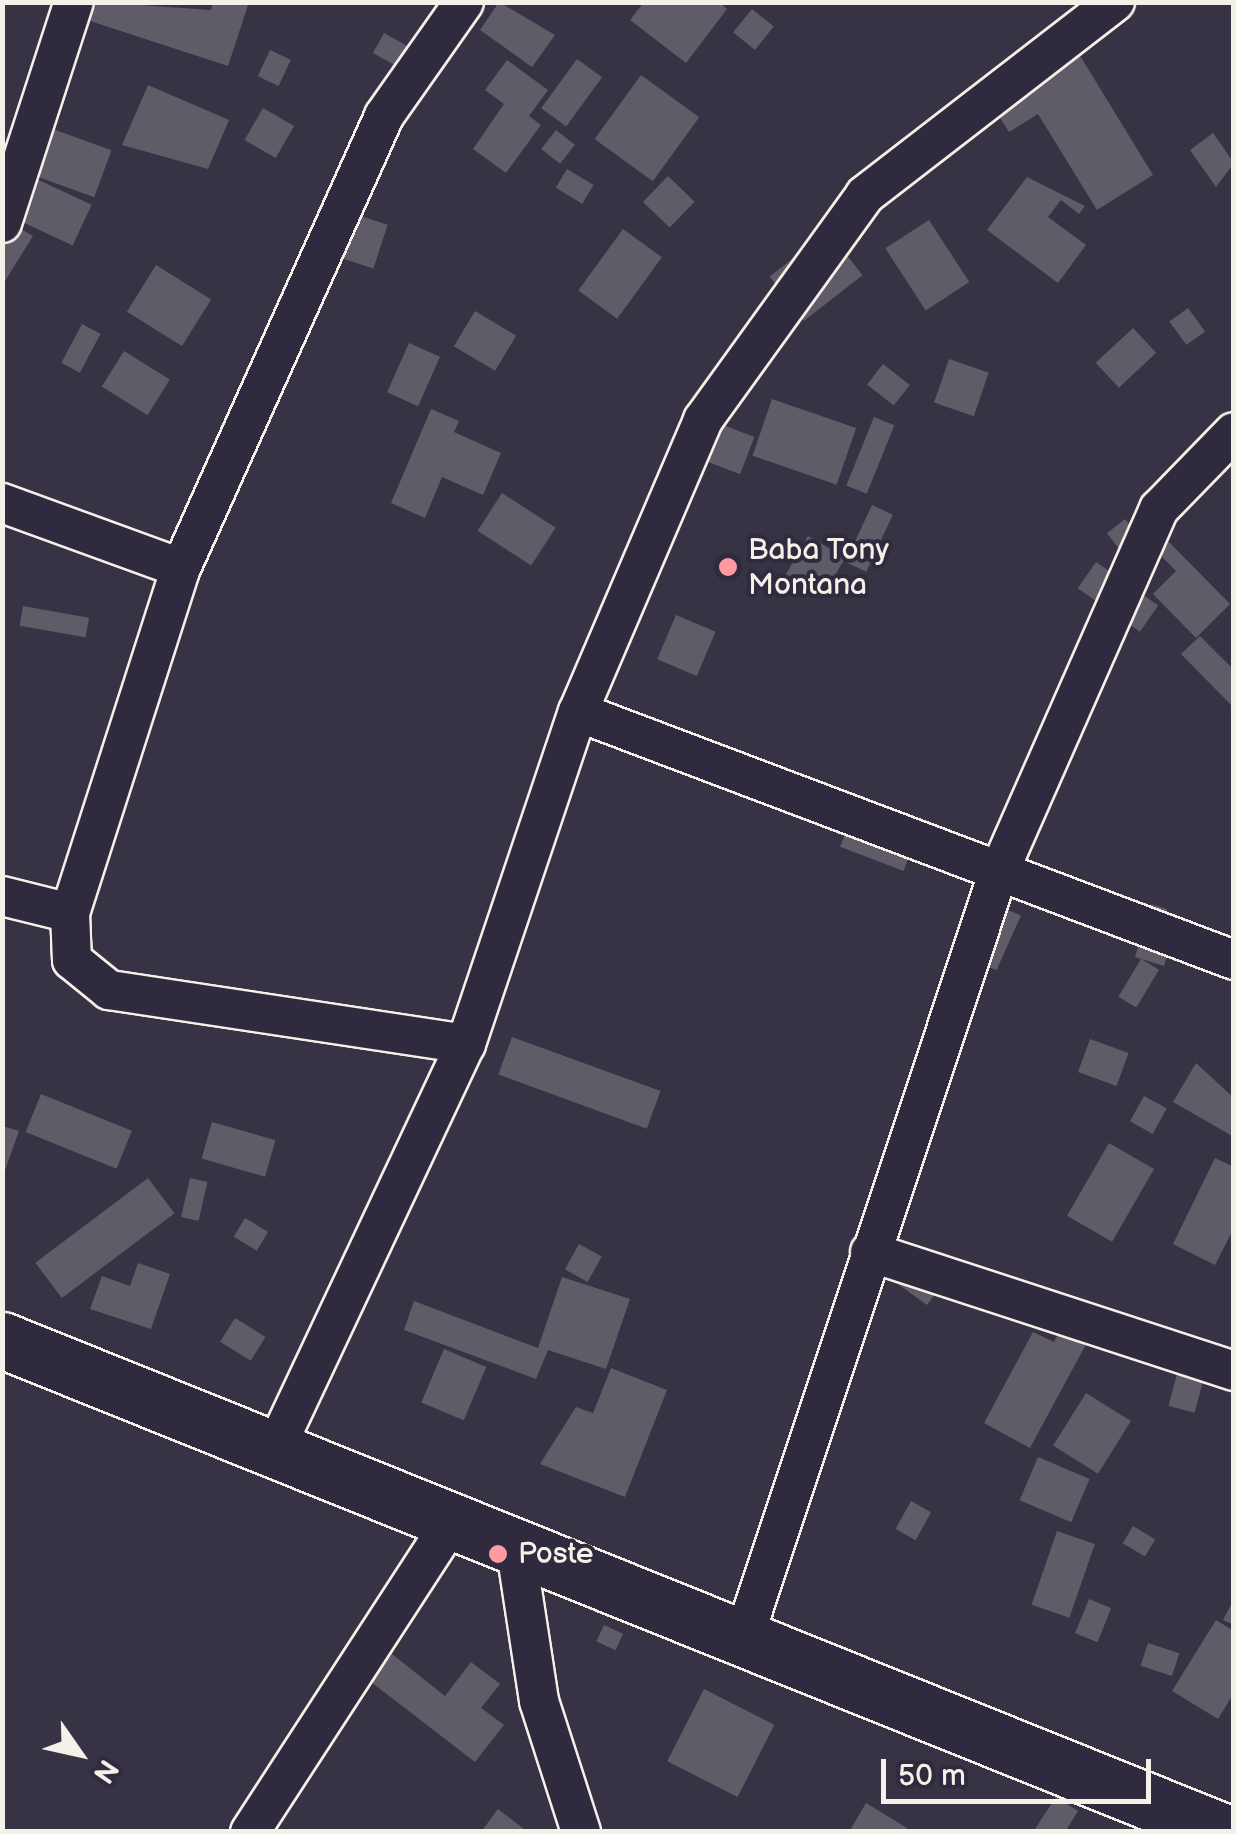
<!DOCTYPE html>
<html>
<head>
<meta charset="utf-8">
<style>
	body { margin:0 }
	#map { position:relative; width:1236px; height:1834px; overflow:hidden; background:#373244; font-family:"Balsamiq Sans",sans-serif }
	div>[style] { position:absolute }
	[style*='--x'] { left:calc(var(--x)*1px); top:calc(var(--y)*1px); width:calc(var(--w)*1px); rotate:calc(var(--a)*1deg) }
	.building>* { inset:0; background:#5f5c67; transform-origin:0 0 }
	.roads { filter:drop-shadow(2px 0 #f4f1e8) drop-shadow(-2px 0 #f4f1e8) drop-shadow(0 2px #f4f1e8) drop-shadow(0 -2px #f4f1e8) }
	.street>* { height:38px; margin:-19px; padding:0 19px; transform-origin:19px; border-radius:19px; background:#2f2a3d }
	.secondary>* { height:55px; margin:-27.5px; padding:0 27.5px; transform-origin:27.5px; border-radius:27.5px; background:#2f2a3d }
	.dots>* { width:28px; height:28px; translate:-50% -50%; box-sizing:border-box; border:5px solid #2f2a3d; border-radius:50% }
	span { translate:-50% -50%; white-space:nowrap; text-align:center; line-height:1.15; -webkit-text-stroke:8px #2f2a3d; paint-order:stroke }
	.poi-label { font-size:30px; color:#f4f1e8 }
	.left { translate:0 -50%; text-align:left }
	.frame { position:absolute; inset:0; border:5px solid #f4f1e8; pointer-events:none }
	.north { position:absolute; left:30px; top:1704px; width:100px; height:100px; -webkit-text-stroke:8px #2f2a3d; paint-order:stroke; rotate:124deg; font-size:28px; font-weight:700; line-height:40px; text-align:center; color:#f4f1e8 }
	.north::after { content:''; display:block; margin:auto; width:35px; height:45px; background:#f4f1e8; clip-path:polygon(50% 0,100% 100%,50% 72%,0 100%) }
	.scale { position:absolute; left:881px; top:1759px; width:270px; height:45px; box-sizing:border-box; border:5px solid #f4f1e8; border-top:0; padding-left:12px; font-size:30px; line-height:35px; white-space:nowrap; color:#f4f1e8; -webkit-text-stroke:8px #2f2a3d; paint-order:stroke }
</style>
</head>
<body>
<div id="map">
	<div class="building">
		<div style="clip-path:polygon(96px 2px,211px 10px,213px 2px,249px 2px,228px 66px,90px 21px)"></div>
		<div style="clip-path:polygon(499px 2px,555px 35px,532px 67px,480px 30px)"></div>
		<div style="clip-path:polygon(644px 2px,719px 2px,727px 9px,686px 63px,630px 20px)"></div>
		<div style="left:752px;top:9px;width:28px;height:30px;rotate:39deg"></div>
		<div style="left:384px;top:33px;width:37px;height:23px;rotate:29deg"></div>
		<div style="clip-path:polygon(1071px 41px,1153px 175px,1097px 210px,1038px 114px,1009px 132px,985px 94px)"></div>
		<div style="left:270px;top:50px;width:23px;height:29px;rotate:25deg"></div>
		<div style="left:577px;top:59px;width:31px;height:61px;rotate:36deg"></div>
		<div style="clip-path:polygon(507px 60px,548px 90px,529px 116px,541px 125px,506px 173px,473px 149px,504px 104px,485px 90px)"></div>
		<div style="left:641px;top:75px;width:72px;height:79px;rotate:36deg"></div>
		<div style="clip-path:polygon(148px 85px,229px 120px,208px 169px,122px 145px)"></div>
		<div style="left:263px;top:108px;width:36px;height:37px;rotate:30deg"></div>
		<div style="left:39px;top:124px;width:77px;height:50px;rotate:20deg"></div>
		<div style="left:556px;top:130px;width:24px;height:24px;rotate:38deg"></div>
		<div style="clip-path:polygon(1213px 133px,1234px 163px,1216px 187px,1190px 150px)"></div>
		<div style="left:567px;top:169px;width:31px;height:22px;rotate:31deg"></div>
		<div style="left:30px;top:176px;width:68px;height:45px;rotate:25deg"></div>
		<div style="left:668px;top:176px;width:37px;height:36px;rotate:44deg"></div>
		<div style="clip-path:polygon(1027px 177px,1085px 206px,1079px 214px,1061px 200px,1048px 217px,1086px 245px,1058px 283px,987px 230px)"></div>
		<div style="left:342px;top:210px;width:48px;height:46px;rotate:18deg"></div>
		<div style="clip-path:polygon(2px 218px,33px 236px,5px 281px,2px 279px)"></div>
		<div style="left:929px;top:220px;width:74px;height:52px;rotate:57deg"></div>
		<div style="left:623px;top:229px;width:48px;height:76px;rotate:36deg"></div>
		<div style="left:828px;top:231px;width:56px;height:74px;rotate:52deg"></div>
		<div style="left:156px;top:265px;width:65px;height:55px;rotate:32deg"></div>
		<div style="left:1188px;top:308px;width:29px;height:23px;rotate:54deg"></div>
		<div style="left:475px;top:311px;width:48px;height:41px;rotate:31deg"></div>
		<div style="left:82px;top:324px;width:21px;height:44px;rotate:28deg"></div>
		<div style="left:1133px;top:328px;width:34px;height:51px;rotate:47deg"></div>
		<div style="left:409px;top:343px;width:34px;height:54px;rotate:24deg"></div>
		<div style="left:124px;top:351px;width:54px;height:42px;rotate:32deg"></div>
		<div style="left:949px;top:359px;width:42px;height:46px;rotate:19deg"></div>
		<div style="left:883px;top:364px;width:34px;height:26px;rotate:38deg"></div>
		<div style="left:772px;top:399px;width:89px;height:60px;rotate:19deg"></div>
		<div style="clip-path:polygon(431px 409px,459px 421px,454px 432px,501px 453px,483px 495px,442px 477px,425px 518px,391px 503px)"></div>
		<div style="left:874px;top:417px;width:22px;height:74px;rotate:22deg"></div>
		<div style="left:718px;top:423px;width:39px;height:40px;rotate:21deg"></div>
		<div style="left:502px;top:493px;width:64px;height:45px;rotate:33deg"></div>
		<div style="left:872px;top:505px;width:23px;height:63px;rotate:25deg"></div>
		<div style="left:1125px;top:519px;width:34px;height:23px;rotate:52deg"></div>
		<div style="left:808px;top:536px;width:43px;height:46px;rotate:30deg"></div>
		<div style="clip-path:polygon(1166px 539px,1230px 604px,1196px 638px,1153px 594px,1176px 571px,1155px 550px)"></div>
		<div style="left:1096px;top:562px;width:76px;height:32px;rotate:35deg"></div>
		<div style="left:23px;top:606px;width:67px;height:20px;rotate:10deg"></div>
		<div style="left:676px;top:615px;width:43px;height:48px;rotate:23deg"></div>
		<div style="clip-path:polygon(1200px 636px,1234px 670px,1234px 708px,1181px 654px)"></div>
		<div style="left:858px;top:800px;width:68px;height:50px;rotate:21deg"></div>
		<div style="left:977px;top:896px;width:48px;height:60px;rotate:24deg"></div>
		<div style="clip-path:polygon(1151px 904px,1167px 909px,1161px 930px,1174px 934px,1164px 966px,1135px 957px)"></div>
		<div style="left:1141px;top:959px;width:21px;height:44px;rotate:31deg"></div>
		<div style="left:512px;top:1037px;width:158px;height:40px;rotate:20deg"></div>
		<div style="left:1090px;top:1039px;width:41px;height:35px;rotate:20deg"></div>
		<div style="clip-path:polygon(1196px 1063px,1234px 1098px,1234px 1137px,1173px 1102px)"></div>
		<div style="left:41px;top:1094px;width:98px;height:41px;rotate:22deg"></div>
		<div style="left:1144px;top:1096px;width:26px;height:29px;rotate:29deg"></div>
		<div style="left:212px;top:1122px;width:66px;height:38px;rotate:16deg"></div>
		<div style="clip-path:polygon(2px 1126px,19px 1131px,3px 1176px,2px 1176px)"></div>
		<div style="left:1109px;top:1143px;width:52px;height:84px;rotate:30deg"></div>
		<div style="clip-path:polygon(1215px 1158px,1234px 1167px,1234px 1228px,1215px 1265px,1173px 1244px)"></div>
		<div style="left:148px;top:1178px;width:44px;height:141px;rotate:53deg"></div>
		<div style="left:190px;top:1178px;width:18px;height:40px;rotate:13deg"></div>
		<div style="left:245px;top:1218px;width:27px;height:22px;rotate:31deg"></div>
		<div style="left:579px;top:1244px;width:26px;height:29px;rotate:29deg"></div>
		<div style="clip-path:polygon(866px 1261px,944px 1282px,927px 1305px)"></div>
		<div style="clip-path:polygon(138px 1263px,170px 1274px,151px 1329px,90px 1309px,102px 1276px,130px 1286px)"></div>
		<div style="clip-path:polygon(562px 1277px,630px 1299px,606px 1369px,548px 1350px,536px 1379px,404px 1330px,414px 1301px,538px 1348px)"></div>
		<div style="left:235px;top:1318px;width:36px;height:28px;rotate:32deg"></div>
		<div style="clip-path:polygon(1065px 1321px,1091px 1335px,1030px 1448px,984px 1423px,1033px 1332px,1054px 1342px)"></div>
		<div style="left:444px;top:1349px;width:46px;height:58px;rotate:23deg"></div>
		<div style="clip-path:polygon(611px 1368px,667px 1390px,625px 1497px,540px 1464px,576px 1407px,593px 1413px)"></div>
		<div style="left:1177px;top:1374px;width:27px;height:33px;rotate:15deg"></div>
		<div style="left:1086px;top:1393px;width:53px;height:62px;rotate:32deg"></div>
		<div style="left:1038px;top:1457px;width:56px;height:47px;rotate:23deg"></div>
		<div style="left:911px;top:1501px;width:23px;height:32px;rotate:29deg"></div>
		<div style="left:1133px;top:1526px;width:26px;height:20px;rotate:31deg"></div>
		<div style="left:1057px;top:1531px;width:40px;height:78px;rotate:19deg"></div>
		<div style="left:1089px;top:1599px;width:24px;height:37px;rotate:22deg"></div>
		<div style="clip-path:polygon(1234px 1599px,1234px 1625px,1223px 1620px)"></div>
		<div style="clip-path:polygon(1216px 1620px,1234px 1631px,1234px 1693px,1218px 1719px,1172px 1691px)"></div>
		<div style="left:604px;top:1625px;width:21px;height:18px;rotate:25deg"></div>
		<div style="left:1148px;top:1643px;width:33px;height:24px;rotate:18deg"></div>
		<div style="clip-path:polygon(392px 1654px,445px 1696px,471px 1662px,500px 1684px,481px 1708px,504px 1725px,475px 1762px,371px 1682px)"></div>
		<div style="left:704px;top:1689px;width:79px;height:81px;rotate:27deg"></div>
		<div style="clip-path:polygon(1056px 1797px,1078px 1811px,1065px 1832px,1033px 1832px)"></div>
		<div style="clip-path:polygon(866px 1803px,907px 1828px,905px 1832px,849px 1832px)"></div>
		<div style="clip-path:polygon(498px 1809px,528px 1832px,481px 1832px)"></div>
	</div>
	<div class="roads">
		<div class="street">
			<div style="--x:2;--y:223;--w:232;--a:-72"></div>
			<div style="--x:2;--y:503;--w:190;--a:20"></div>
			<div style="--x:578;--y:712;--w:701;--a:20.71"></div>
			<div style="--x:2;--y:896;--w:70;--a:14"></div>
			<div style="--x:70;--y:913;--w:47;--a:87.6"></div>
			<div style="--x:72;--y:960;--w:48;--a:39"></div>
			<div style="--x:109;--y:990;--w:361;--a:8.6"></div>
			<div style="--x:70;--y:913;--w:362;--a:-72.2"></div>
			<div style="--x:181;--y:568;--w:495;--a:-65.8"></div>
			<div style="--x:384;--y:116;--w:139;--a:-54.9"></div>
			<div style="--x:870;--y:1252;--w:383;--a:18.1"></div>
			<div style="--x:276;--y:1447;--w:446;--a:-64.8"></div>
			<div style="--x:466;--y:1044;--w:350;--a:-71.4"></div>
			<div style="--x:578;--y:712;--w:318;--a:-66.8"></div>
			<div style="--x:703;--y:420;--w:277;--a:-54.2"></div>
			<div style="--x:865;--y:195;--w:316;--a:-37.7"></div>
			<div style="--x:515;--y:1544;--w:159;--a:81.3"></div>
			<div style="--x:539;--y:1701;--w:138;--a:72.2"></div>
			<div style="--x:745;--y:1634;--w:801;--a:-71.59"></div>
			<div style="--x:998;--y:874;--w:399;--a:-66.2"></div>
			<div style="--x:1159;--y:509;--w:107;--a:-45.8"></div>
			<div style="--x:250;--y:1832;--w:369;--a:-57"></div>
		</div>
		<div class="secondary">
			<div style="--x:2;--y:1340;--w:1317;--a:21.93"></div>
		</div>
	</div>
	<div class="dots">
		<div style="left:728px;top:567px;background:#ff9aa2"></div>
		<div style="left:498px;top:1554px;background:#ff9aa2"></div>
	</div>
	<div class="poi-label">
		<span class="left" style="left:748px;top:567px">Baba Tony<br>Montana</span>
		<span class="left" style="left:518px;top:1554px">Poste</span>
	</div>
	<div class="frame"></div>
	<div class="north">N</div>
	<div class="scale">50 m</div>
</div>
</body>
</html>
